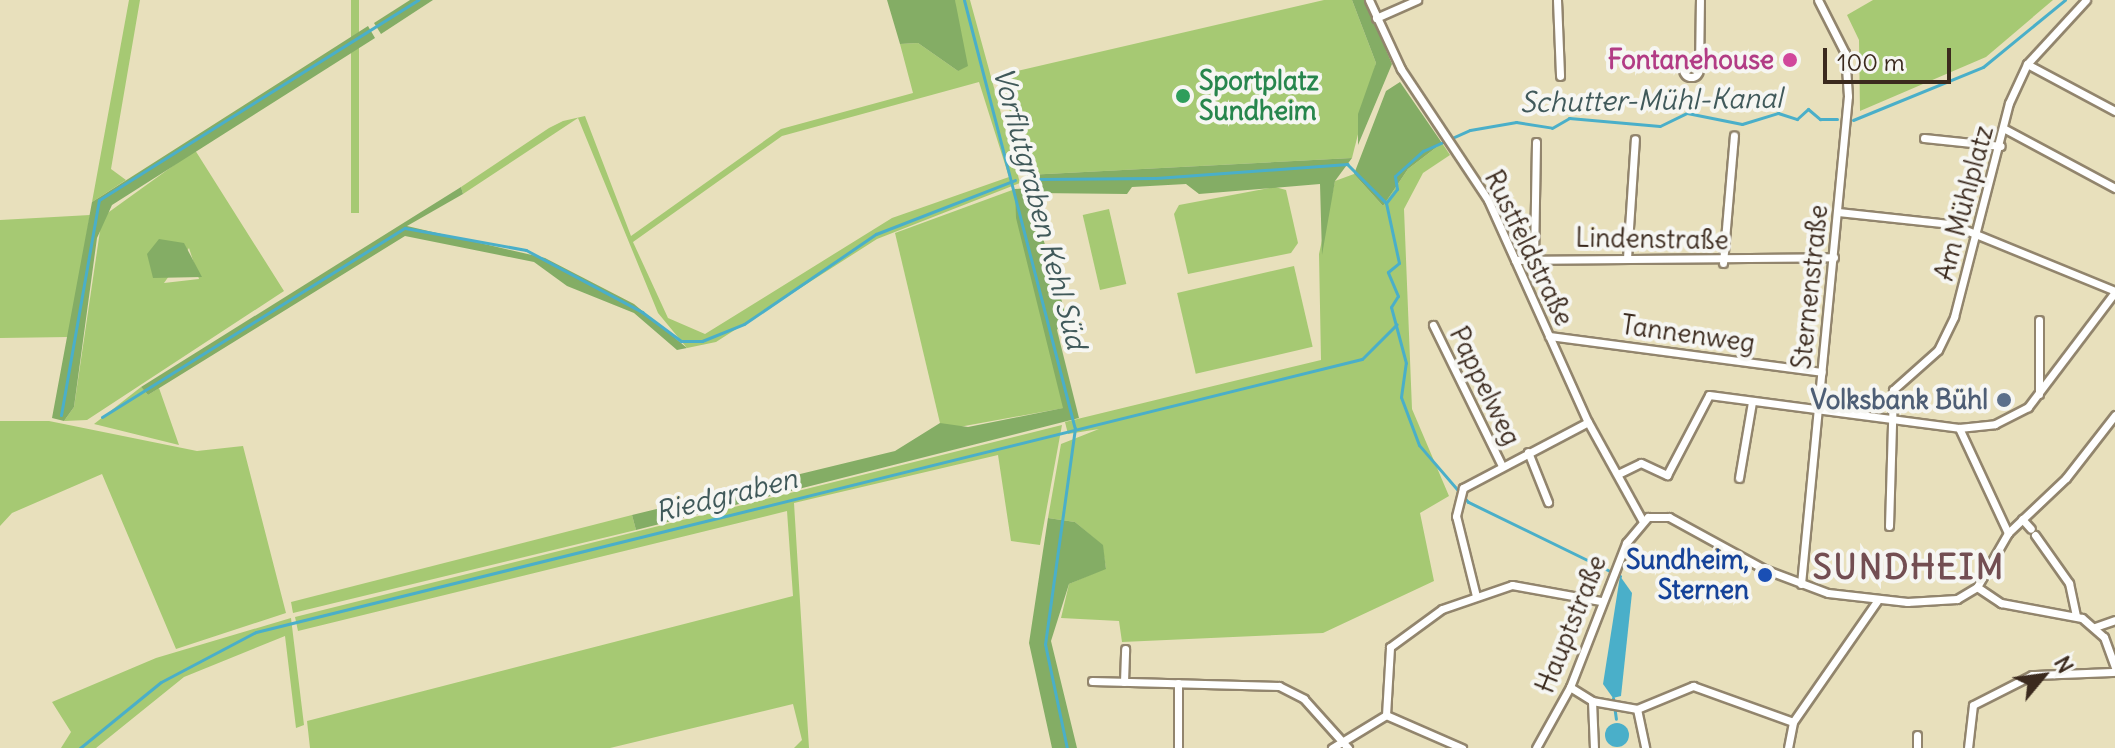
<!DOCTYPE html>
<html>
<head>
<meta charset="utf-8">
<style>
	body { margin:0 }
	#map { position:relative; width:2115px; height:748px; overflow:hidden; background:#e8e0bc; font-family:Delius,sans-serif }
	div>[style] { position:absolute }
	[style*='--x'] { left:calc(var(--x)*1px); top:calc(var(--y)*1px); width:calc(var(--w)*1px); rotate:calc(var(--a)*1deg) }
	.green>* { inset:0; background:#a6c973; transform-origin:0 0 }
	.forest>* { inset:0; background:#84ad65 }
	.water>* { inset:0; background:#4aafc9 }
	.round { border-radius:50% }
	.stream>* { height:3px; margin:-1.5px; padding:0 1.5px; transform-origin:1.5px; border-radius:1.5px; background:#4aafc9 }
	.roads { filter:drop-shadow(2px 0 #92856d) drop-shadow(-2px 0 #92856d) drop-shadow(0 2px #92856d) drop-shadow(0 -2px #92856d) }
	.street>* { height:7px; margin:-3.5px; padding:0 3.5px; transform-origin:3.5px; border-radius:3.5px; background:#fff }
	.street>.ring { margin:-3.5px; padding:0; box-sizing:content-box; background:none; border:7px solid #fff; border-radius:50% }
	.dots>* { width:22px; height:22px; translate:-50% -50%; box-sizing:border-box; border:4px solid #f6f6f2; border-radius:50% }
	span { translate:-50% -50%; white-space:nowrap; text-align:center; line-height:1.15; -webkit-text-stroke:8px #f6f6f2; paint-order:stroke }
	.hotel-label { font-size:26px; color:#b23c85; font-weight:700 }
	.right { translate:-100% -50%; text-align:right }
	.leisure-label { font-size:26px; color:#27864d; font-weight:700 }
	.left { translate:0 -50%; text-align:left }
	.street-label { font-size:26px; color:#3b2a1e }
	.service-label { font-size:26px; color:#4e5e75; font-weight:700 }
	.transit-label { font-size:26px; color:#164399; font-weight:700 }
	.water-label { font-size:28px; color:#40595a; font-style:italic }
	.district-label { font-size:34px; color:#734e52; font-weight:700; letter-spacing:2px }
	.north { position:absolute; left:2003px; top:636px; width:80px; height:80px; -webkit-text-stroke:6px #f6f6f2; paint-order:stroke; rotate:61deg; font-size:22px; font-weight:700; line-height:32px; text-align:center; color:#3b2a1e }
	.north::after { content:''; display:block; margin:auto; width:28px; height:36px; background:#3b2a1e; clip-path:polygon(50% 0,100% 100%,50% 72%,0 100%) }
	.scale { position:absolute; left:1823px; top:48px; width:128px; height:36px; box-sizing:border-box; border:4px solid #3b2a1e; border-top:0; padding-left:10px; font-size:24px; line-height:28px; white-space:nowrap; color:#3b2a1e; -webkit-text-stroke:6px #f6f6f2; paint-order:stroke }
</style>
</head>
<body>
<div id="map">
	<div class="green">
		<div style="clip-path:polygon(129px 0,140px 0,111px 169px,126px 180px,92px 202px)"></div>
		<div style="left:351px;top:0;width:8px;height:213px"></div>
		<div style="clip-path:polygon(evenodd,955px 0,970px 0,1020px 183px,877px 239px,716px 342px,687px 348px,658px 313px,578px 118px,463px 194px,461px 187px,549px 128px,563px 121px,585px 116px,631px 236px,781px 129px,913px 93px,900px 44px,918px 43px,958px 71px,955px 0,979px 82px,1009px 177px,892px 218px,705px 334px,668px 318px,633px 242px,782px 136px,979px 82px)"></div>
		<div style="clip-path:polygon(1324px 0,1352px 0,1376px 63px,1352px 158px,1027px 175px,1000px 75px)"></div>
		<div style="clip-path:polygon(1873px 0,2053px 0,1986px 57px,1860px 111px,1859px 40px,1847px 15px)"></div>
		<div style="clip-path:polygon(1442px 143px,1450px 155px,1423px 173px,1404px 209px,1412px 409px,1449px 496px,1420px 513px,1434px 581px,1323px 633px,1122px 642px,1119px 621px,1061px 618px,1069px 584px,1106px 568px,1102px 545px,1075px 522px,1048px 518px,1061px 444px,1099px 429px,1068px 434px,1065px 422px,1321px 360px,1319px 254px,1335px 181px,1354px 174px,1383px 206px,1408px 169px)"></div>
		<div style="clip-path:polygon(evenodd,195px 150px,284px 291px,87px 420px,64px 421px,74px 407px,102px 217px,195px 150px,189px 248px,199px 279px,164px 283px,189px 248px)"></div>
		<div style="clip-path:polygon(1275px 187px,1286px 190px,1298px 243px,1291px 253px,1188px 274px,1174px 214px,1179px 205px)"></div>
		<div style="clip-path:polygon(1015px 189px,1064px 408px,948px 429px,940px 423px,895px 233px)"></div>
		<div style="left:1109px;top:209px;width:77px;height:27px;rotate:77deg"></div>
		<div style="clip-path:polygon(90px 215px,69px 337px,0 338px,0 220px)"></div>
		<div style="left:1294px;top:266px;width:83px;height:120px;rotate:77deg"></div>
		<div style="clip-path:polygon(141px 387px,148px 395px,159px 388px,179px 445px,94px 424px)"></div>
		<div style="clip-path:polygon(0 421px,49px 421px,197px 451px,243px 446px,286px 613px,176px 649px,102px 474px,12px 513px,0 526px)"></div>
		<div style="clip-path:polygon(1062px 425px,1040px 545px,1011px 541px,998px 455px,794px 503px,809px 748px,794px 748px,802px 740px,793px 704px,610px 748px,310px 748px,307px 721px,793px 596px,787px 511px,298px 631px,295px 617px)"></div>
		<div style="clip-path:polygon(632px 515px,636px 530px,293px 613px,291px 602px)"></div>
		<div style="clip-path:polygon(291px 618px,304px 725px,296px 728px,285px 636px,184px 677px,96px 748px,61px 748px,71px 732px,52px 702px,156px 658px)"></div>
	</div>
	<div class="forest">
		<div style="clip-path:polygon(410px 0,433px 0,381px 34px,374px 23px)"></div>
		<div style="clip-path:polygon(887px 0,955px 0,968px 66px,958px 71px,918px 43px,900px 44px)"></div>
		<div style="clip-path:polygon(1352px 0,1365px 0,1392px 64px,1358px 145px,1358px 114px,1376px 63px)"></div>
		<div style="clip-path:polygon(368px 26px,375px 38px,112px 205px,97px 238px,74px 407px,64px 421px,52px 418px,92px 202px)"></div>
		<div style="clip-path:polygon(1400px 82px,1442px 143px,1408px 169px,1383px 206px,1354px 174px,1386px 91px)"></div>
		<div style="clip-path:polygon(1352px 158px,1335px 181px,1322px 255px,1320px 184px,1199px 194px,1186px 184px,1132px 187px,1127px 194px,1036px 193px,1027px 175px)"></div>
		<div style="clip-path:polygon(461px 187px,463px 194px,407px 226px,545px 258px,634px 304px,687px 348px,677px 350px,634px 313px,567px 286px,534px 262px,405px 236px,148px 395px,141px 387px)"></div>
		<div style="clip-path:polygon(1028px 188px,1066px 315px,1057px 330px,1079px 418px,636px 530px,632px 515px,895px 451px,940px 423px,968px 427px,1063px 408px,1016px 218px,1015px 189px)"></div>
		<div style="clip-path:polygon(159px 239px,184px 243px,202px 277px,153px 278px,147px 254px)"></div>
		<div style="clip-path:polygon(1048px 518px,1075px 522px,1103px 545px,1106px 569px,1069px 584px,1051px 641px,1077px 748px,1052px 748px,1029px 643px)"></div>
	</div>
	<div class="water">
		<div style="clip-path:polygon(1620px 576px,1632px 593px,1621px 696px,1613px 698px,1603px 684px)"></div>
		<div class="round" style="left:1605px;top:723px;width:24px;height:24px"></div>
	</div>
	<div class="stream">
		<div style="--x:964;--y:0;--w:442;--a:75.5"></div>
		<div style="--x:1075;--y:428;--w:218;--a:97.9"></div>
		<div style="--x:1045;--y:644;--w:106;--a:78.1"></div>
		<div style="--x:1853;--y:120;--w:140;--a:-22.2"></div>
		<div style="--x:1983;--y:67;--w:106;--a:-39.3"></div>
		<div style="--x:1036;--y:179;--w:120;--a:-0.5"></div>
		<div style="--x:1156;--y:178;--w:192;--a:-4.2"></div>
		<div style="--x:1347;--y:164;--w:55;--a:45"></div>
		<div style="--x:61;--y:415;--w:218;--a:-80"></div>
		<div style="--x:99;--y:200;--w:377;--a:-32.1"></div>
		<div style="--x:102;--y:417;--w:357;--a:-32"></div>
		<div style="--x:405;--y:228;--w:123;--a:10.3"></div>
		<div style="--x:526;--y:250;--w:132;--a:28.1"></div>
		<div style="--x:642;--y:312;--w:49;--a:36.6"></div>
		<div style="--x:681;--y:341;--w:21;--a:0"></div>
		<div style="--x:702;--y:341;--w:45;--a:-22"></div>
		<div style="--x:744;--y:324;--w:160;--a:-34.3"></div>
		<div style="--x:876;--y:234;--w:149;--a:-21.2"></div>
		<div style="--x:1620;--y:576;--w:169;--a:-154"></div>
		<div style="--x:1468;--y:502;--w:75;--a:-130.7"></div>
		<div style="--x:1419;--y:445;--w:51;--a:-110.6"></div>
		<div style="--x:1401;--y:397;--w:34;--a:-82"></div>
		<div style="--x:1406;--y:363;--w:58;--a:-105"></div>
		<div style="--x:1391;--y:307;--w:13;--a:-58"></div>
		<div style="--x:1398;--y:296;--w:26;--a:-113"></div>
		<div style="--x:1388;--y:272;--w:14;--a:-39"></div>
		<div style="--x:1399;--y:263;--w:61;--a:-102.2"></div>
		<div style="--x:1386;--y:203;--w:18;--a:-52"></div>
		<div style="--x:1397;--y:189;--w:13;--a:-99"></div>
		<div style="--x:1395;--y:176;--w:38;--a:-42"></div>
		<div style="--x:1423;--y:151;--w:51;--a:-24.1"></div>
		<div style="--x:1470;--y:130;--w:47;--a:-9.9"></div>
		<div style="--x:1516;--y:122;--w:36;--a:9"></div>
		<div style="--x:1552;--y:128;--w:20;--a:-30"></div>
		<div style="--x:1569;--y:118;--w:91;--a:5"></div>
		<div style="--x:1660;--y:126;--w:30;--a:-26"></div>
		<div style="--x:1687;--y:113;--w:56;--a:11.3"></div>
		<div style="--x:1742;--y:124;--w:38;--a:-17"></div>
		<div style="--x:1778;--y:113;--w:20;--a:18"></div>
		<div style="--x:1797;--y:119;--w:15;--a:-42"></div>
		<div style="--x:1808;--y:109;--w:16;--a:40"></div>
		<div style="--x:1820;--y:119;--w:17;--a:0"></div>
		<div style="--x:1613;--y:698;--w:21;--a:82"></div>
		<div style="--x:80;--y:748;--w:104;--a:-39.2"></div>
		<div style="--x:161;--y:682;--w:107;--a:-27.8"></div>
		<div style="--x:256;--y:632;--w:1139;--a:-13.87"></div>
		<div style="--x:1362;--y:359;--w:49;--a:-45"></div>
	</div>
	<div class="roads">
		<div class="street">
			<div style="--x:1369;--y:0;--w:76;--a:65.1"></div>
			<div style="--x:1401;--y:69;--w:157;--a:56.4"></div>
			<div style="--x:1488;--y:200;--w:243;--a:65.8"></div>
			<div style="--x:1588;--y:422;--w:112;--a:61.1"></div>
			<div style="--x:1557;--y:0;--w:76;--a:87.7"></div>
			<div style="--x:1376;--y:18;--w:45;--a:-23.7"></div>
			<div class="ring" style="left:1683px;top:61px;width:9px;height:9px"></div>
			<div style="--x:2027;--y:64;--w:100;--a:28.1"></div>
			<div style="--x:1699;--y:69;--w:69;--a:-89.2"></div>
			<div style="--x:2005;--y:129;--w:125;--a:28.2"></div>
			<div style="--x:1924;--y:138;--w:77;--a:5.9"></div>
			<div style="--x:1838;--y:212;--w:114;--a:6.1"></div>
			<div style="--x:1951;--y:224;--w:177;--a:22.2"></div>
			<div style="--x:1534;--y:258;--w:116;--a:-89"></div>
			<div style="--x:1627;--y:258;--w:119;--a:-86.2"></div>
			<div style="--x:1515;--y:260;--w:319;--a:-0.5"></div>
			<div style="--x:1723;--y:263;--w:128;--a:-85.1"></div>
			<div style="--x:1433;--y:325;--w:155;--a:63.9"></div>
			<div style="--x:1549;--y:336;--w:275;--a:7.5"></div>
			<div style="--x:2039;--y:394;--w:74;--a:-90"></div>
			<div style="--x:1959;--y:428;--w:116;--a:65"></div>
			<div style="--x:1528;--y:452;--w:54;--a:68.2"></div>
			<div style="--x:1618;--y:474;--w:25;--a:-26"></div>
			<div style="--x:1641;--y:463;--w:29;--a:25"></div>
			<div style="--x:1667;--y:475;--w:90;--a:-62.3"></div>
			<div style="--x:1709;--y:395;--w:252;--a:7.5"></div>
			<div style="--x:1959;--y:428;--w:36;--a:-6"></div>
			<div style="--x:1995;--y:424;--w:37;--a:-27"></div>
			<div style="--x:2028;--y:407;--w:144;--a:-52.9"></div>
			<div style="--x:1739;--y:478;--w:77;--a:-80.3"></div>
			<div style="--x:2022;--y:519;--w:13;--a:48"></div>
			<div style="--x:1889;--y:526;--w:136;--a:-88.3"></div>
			<div style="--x:1893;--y:390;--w:60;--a:-41.6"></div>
			<div style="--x:1938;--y:350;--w:37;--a:-64"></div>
			<div style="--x:1954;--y:317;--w:221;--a:-75.6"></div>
			<div style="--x:2009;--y:103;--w:43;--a:-65.2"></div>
			<div style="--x:2027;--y:64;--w:87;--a:-47.3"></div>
			<div style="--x:2035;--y:535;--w:59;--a:54.7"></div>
			<div style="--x:2069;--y:583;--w:33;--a:78"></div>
			<div style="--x:1801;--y:584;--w:490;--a:-84.5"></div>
			<div style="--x:1848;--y:96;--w:43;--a:-94"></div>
			<div style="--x:1845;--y:53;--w:59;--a:-117"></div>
			<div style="--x:1977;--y:587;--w:29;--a:34"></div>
			<div style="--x:2001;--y:603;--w:82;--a:10.5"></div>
			<div style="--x:2082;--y:618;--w:29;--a:41"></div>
			<div style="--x:2104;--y:637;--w:33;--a:70"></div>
			<div style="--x:1476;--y:596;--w:82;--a:-104"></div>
			<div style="--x:1456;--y:516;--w:29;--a:-76"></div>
			<div style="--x:1463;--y:488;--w:141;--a:-27.8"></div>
			<div style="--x:2095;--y:627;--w:21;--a:-19"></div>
			<div style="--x:1092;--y:681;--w:187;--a:1.5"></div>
			<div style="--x:1279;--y:686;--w:28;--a:27"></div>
			<div style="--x:1304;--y:699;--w:66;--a:48.1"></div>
			<div style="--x:1124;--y:682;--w:33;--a:-88"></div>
			<div style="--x:1570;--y:687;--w:26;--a:32"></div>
			<div style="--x:1592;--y:701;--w:46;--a:10.1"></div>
			<div style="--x:1637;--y:709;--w:61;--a:-22.3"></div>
			<div style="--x:1693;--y:686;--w:106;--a:19.8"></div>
			<div style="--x:1592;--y:701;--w:47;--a:87.6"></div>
			<div style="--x:1637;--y:709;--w:40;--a:78"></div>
			<div style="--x:1386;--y:715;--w:68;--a:-86.6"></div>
			<div style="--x:1390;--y:647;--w:64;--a:-36.2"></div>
			<div style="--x:1442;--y:609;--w:74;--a:-18.9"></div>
			<div style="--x:1512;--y:585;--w:90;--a:10.2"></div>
			<div style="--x:1178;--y:748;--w:65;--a:-90"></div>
			<div style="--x:1332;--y:748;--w:63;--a:-31.4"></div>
			<div style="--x:1386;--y:715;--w:83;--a:23.5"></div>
			<div style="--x:1536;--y:748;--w:70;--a:-60.9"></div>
			<div style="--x:1570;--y:687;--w:155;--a:-68.7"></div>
			<div style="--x:1626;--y:543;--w:34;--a:-50"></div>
			<div style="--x:1648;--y:517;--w:21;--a:0"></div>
			<div style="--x:1669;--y:517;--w:108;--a:28.7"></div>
			<div style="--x:1764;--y:569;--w:68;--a:20.6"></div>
			<div style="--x:1828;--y:593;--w:80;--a:6.5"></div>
			<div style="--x:1907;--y:602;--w:50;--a:-3.4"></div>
			<div style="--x:1957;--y:599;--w:23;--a:-31"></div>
			<div style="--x:1977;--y:587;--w:62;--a:-60.1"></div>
			<div style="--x:2008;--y:533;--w:80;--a:-43.5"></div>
			<div style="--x:2066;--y:478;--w:80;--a:-52.1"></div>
			<div style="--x:1788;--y:748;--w:26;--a:-79"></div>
			<div style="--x:1793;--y:722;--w:147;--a:-55.2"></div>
			<div style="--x:1917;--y:748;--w:13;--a:-90"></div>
			<div style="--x:1968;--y:748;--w:43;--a:-83.4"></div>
			<div style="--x:1973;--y:705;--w:66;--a:-27"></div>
			<div style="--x:2032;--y:675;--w:83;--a:-2.1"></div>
		</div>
	</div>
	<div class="dots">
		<div style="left:1790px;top:60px;background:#d1479c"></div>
		<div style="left:1183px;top:96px;background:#2e9e5b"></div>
		<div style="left:2004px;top:400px;background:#5c6f8a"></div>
		<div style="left:1765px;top:575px;background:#1a4fb4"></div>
	</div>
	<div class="hotel-label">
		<span class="right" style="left:1774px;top:60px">Fontanehouse</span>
	</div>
	<div class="leisure-label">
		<span class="left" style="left:1199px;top:96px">Sportplatz<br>Sundheim</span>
	</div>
	<div class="street-label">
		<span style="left:1964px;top:203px;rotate:-75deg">Am Mühlplatz</span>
		<span style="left:1652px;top:239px;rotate:1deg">Lindenstraße</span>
		<span style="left:1529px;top:248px;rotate:64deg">Rustfeldstraße</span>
		<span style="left:1810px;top:287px;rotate:-84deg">Sternenstraße</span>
		<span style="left:1688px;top:334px;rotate:8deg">Tannenweg</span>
		<span style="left:1485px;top:386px;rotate:64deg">Pappelweg</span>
		<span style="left:1571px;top:624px;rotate:-68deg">Hauptstraße</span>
	</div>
	<div class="service-label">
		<span class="right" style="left:1988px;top:400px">Volksbank Bühl</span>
	</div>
	<div class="transit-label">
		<span class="right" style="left:1749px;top:575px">Sundheim,<br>Sternen</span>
	</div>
	<div class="water-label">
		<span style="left:1651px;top:100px;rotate:-1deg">Schutter-Mühl-Kanal</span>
		<span style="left:1040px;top:208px;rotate:75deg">Vorflutgraben Kehl Süd</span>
		<span style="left:726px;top:495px;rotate:-14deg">Riedgraben</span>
	</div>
	<div class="district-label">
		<span style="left:1909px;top:567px">SUNDHEIM</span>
	</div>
	<div class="north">N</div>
	<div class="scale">100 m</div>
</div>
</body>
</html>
